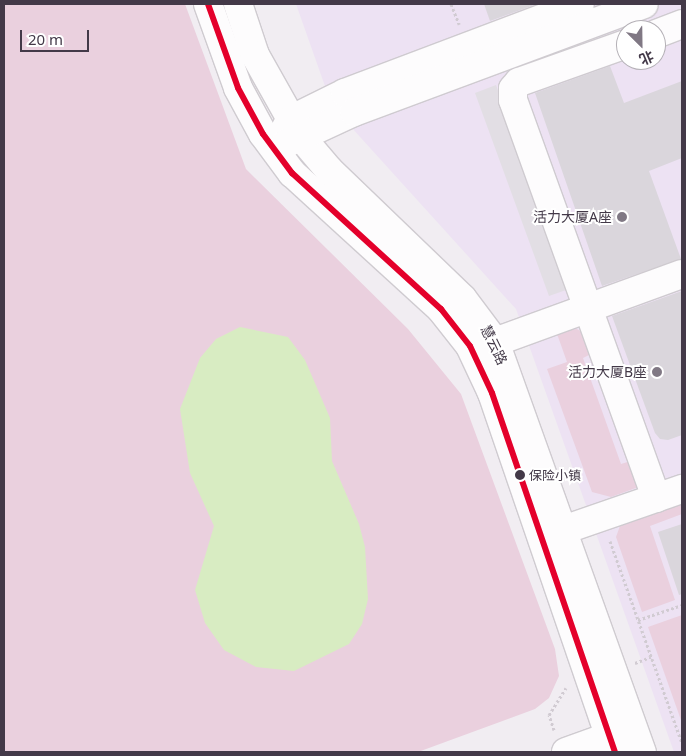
<!DOCTYPE html>
<html>
<head>
<meta charset="utf-8">
<style>
	body { margin:0 }
	#map { position:relative; width:686px; height:756px; overflow:hidden; background:#f1edf2; font-family:"Noto Sans","Noto Sans SC",sans-serif }
	div>[style] { position:absolute }
	[style*='--x'] { left:calc(var(--x)*1px); top:calc(var(--y)*1px); width:calc(var(--w)*1px); rotate:calc(var(--a)*1deg) }
	.commercial>* { inset:0; background:#ede2f3 }
	.green>* { inset:0; background:#ead0de }
	.parking>* { inset:0; background:#e2dee4 }
	.water>* { inset:0; background:#d8ecc2 }
	.building>* { inset:0; background:#dad6dc }
	.path>* { height:3px; margin-top:-1.5px; transform-origin:0; background:repeating-linear-gradient(90deg,#d1cbd2 0 2.5px,transparent 0 5px) }
	.roads { filter:drop-shadow(1px 0 #cfcbd0) drop-shadow(-1px 0 #cfcbd0) drop-shadow(0 1px #cfcbd0) drop-shadow(0 -1px #cfcbd0) }
	.minor>* { height:28px; margin:-14px; padding:0 14px; transform-origin:14px; border-radius:14px; background:#fdfcfd }
	.bus-1>* { height:6px; margin:-3px; padding:0 3px; transform-origin:3px; border-radius:3px; background:#e4002b }
	.dots>* { width:14px; height:14px; translate:-50% -50%; box-sizing:border-box; border:2px solid #fff; border-radius:50% }
	span { translate:-50% -50%; white-space:nowrap; text-align:center; line-height:1.15; -webkit-text-stroke:4px #fff; paint-order:stroke }
	.bus-label { font-size:13px; color:#433948 }
	.left { translate:0 -50%; text-align:left }
	.poi-label { font-size:14px; color:#433948 }
	.right { translate:-100% -50%; text-align:right }
	.street-label { font-size:14px; color:#433948 }
	.frame { position:absolute; inset:0; border:5px solid #433948; pointer-events:none }
	.north { position:absolute; left:616px; top:20px; width:50px; height:50px; box-sizing:border-box; background:#fff; border:1px solid #b4b0b6; border-radius:50%; rotate:157deg; font-size:14px; font-weight:700; line-height:20px; text-align:center; color:#433948 }
	.north::after { content:''; display:block; margin:auto; width:18px; height:22px; background:#807884; clip-path:polygon(50% 0,100% 100%,50% 72%,0 100%) }
	.scale { position:absolute; left:20px; top:30px; width:69px; height:22px; box-sizing:border-box; border:2px solid #433948; border-top:0; padding-left:6px; font-size:15px; line-height:18px; white-space:nowrap; color:#433948; -webkit-text-stroke:4px #fff; paint-order:stroke }
</style>
</head>
<body>
<div id="map">
	<div class="commercial">
		<div style="clip-path:polygon(evenodd,296px 4px,682px 4px,682px 752px,674px 752px,516px 309px,332px 106px,296px 4px,626px 30px,656px 30px,656px 60px,626px 60px,626px 30px)"></div>
	</div>
	<div class="green">
		<div style="clip-path:polygon(4px 4px,185px 4px,246px 169px,408px 329px,461px 394px,555px 649px,559px 676px,549px 698px,535px 709px,418px 752px,4px 752px)"></div>
		<div style="clip-path:polygon(577px 329px,585px 334px,593px 353px,583px 358px,621px 464px,634px 460px,644px 485px,611px 497px,592px 492px,547px 369px,567px 362px,556px 331px)"></div>
		<div style="clip-path:polygon(682px 501px,682px 514px,650px 526px,675px 600px,642px 612px,616px 537px,621px 523px)"></div>
		<div style="clip-path:polygon(682px 615px,682px 723px,648px 627px)"></div>
	</div>
	<div class="parking">
		<div style="clip-path:polygon(496px 85px,566px 279px,566px 290px,549px 296px,475px 93px)"></div>
	</div>
	<div class="water">
		<div style="clip-path:polygon(240px 327px,288px 337px,305px 360px,330px 418px,332px 461px,359px 524px,365px 547px,368px 599px,362px 624px,349px 644px,294px 671px,256px 667px,224px 650px,205px 623px,195px 590px,214px 526px,190px 473px,180px 409px,200px 358px,216px 339px)"></div>
	</div>
	<div class="building">
		<div style="clip-path:polygon(484px 4px,537px 4px,490px 21px)"></div>
		<div style="clip-path:polygon(610px 66px,624px 103px,682px 81px,682px 158px,649px 171px,681px 259px,602px 286px,535px 93px)"></div>
		<div style="clip-path:polygon(682px 291px,682px 435px,668px 440px,660px 439px,655px 433px,612px 316px)"></div>
		<div style="clip-path:polygon(682px 524px,682px 594px,679px 595px,658px 532px)"></div>
	</div>
	<div class="path">
		<div style="--x:451;--y:4;--w:22;--a:68"></div>
		<div style="--x:610;--y:541;--w:214;--a:70.4"></div>
		<div style="--x:638;--y:620;--w:46;--a:-18.8"></div>
		<div style="--x:635;--y:663;--w:17;--a:-21"></div>
		<div style="--x:554;--y:730;--w:16;--a:-108"></div>
		<div style="--x:549;--y:715;--w:32;--a:-58"></div>
	</div>
	<div class="roads">
		<div class="minor">
			<div style="--x:208;--y:4;--w:89;--a:70.3"></div>
			<div style="--x:238;--y:88;--w:52;--a:61.5"></div>
			<div style="--x:263;--y:134;--w:49;--a:53.4"></div>
			<div style="--x:292;--y:173;--w:202;--a:42.4"></div>
			<div style="--x:441;--y:309;--w:47;--a:51.9"></div>
			<div style="--x:470;--y:346;--w:52;--a:64.9"></div>
			<div style="--x:492;--y:393;--w:379;--a:71.1"></div>
			<div style="--x:238;--y:4;--w:54;--a:71.6"></div>
			<div style="--x:255;--y:55;--w:94;--a:60.7"></div>
			<div style="--x:301;--y:137;--w:43;--a:49.7"></div>
			<div style="--x:329;--y:170;--w:185;--a:43.9"></div>
			<div style="--x:462;--y:298;--w:55;--a:53.1"></div>
			<div style="--x:495;--y:342;--w:436;--a:70.3"></div>
			<div style="--x:656;--y:34;--w:28;--a:-21"></div>
			<div style="--x:626;--y:44;--w:114;--a:160.4"></div>
			<div style="--x:519;--y:82;--w:9;--a:131"></div>
			<div style="--x:513;--y:89;--w:11;--a:90"></div>
			<div style="--x:513;--y:100;--w:423;--a:70.2"></div>
			<div style="--x:282;--y:135;--w:17;--a:-62"></div>
			<div style="--x:290;--y:120;--w:61;--a:-26.1"></div>
			<div style="--x:345;--y:93;--w:251;--a:-20.7"></div>
			<div style="--x:285;--y:144;--w:76;--a:-24.9"></div>
			<div style="--x:354;--y:112;--w:309;--a:-20.4"></div>
			<div style="--x:495;--y:342;--w:199;--a:-20"></div>
			<div style="--x:546;--y:536;--w:144;--a:-19.1"></div>
			<div style="--x:566;--y:752;--w:65;--a:-19.8"></div>
		</div>
	</div>
	<div class="bus-1">
		<div style="--x:208;--y:4;--w:89;--a:70.3"></div>
		<div style="--x:238;--y:88;--w:52;--a:61.5"></div>
		<div style="--x:263;--y:134;--w:49;--a:53.4"></div>
		<div style="--x:292;--y:173;--w:202;--a:42.4"></div>
		<div style="--x:441;--y:309;--w:47;--a:51.9"></div>
		<div style="--x:470;--y:346;--w:52;--a:64.9"></div>
		<div style="--x:492;--y:393;--w:379;--a:71.1"></div>
	</div>
	<div class="dots">
		<div style="left:622px;top:217px;background:#807884"></div>
		<div style="left:657px;top:372px;background:#807884"></div>
		<div style="left:520px;top:475px;background:#433948"></div>
	</div>
	<div class="bus-label">
		<span class="left" style="left:529px;top:475px">保险小镇</span>
	</div>
	<div class="poi-label">
		<span class="right" style="left:612px;top:217px">活力大厦A座</span>
		<span class="right" style="left:647px;top:372px">活力大厦B座</span>
	</div>
	<div class="street-label">
		<span style="left:494px;top:345px;rotate:64deg">慧云路</span>
	</div>
	<div class="frame"></div>
	<div class="north">北</div>
	<div class="scale">20 m</div>
</div>
</body>
</html>
